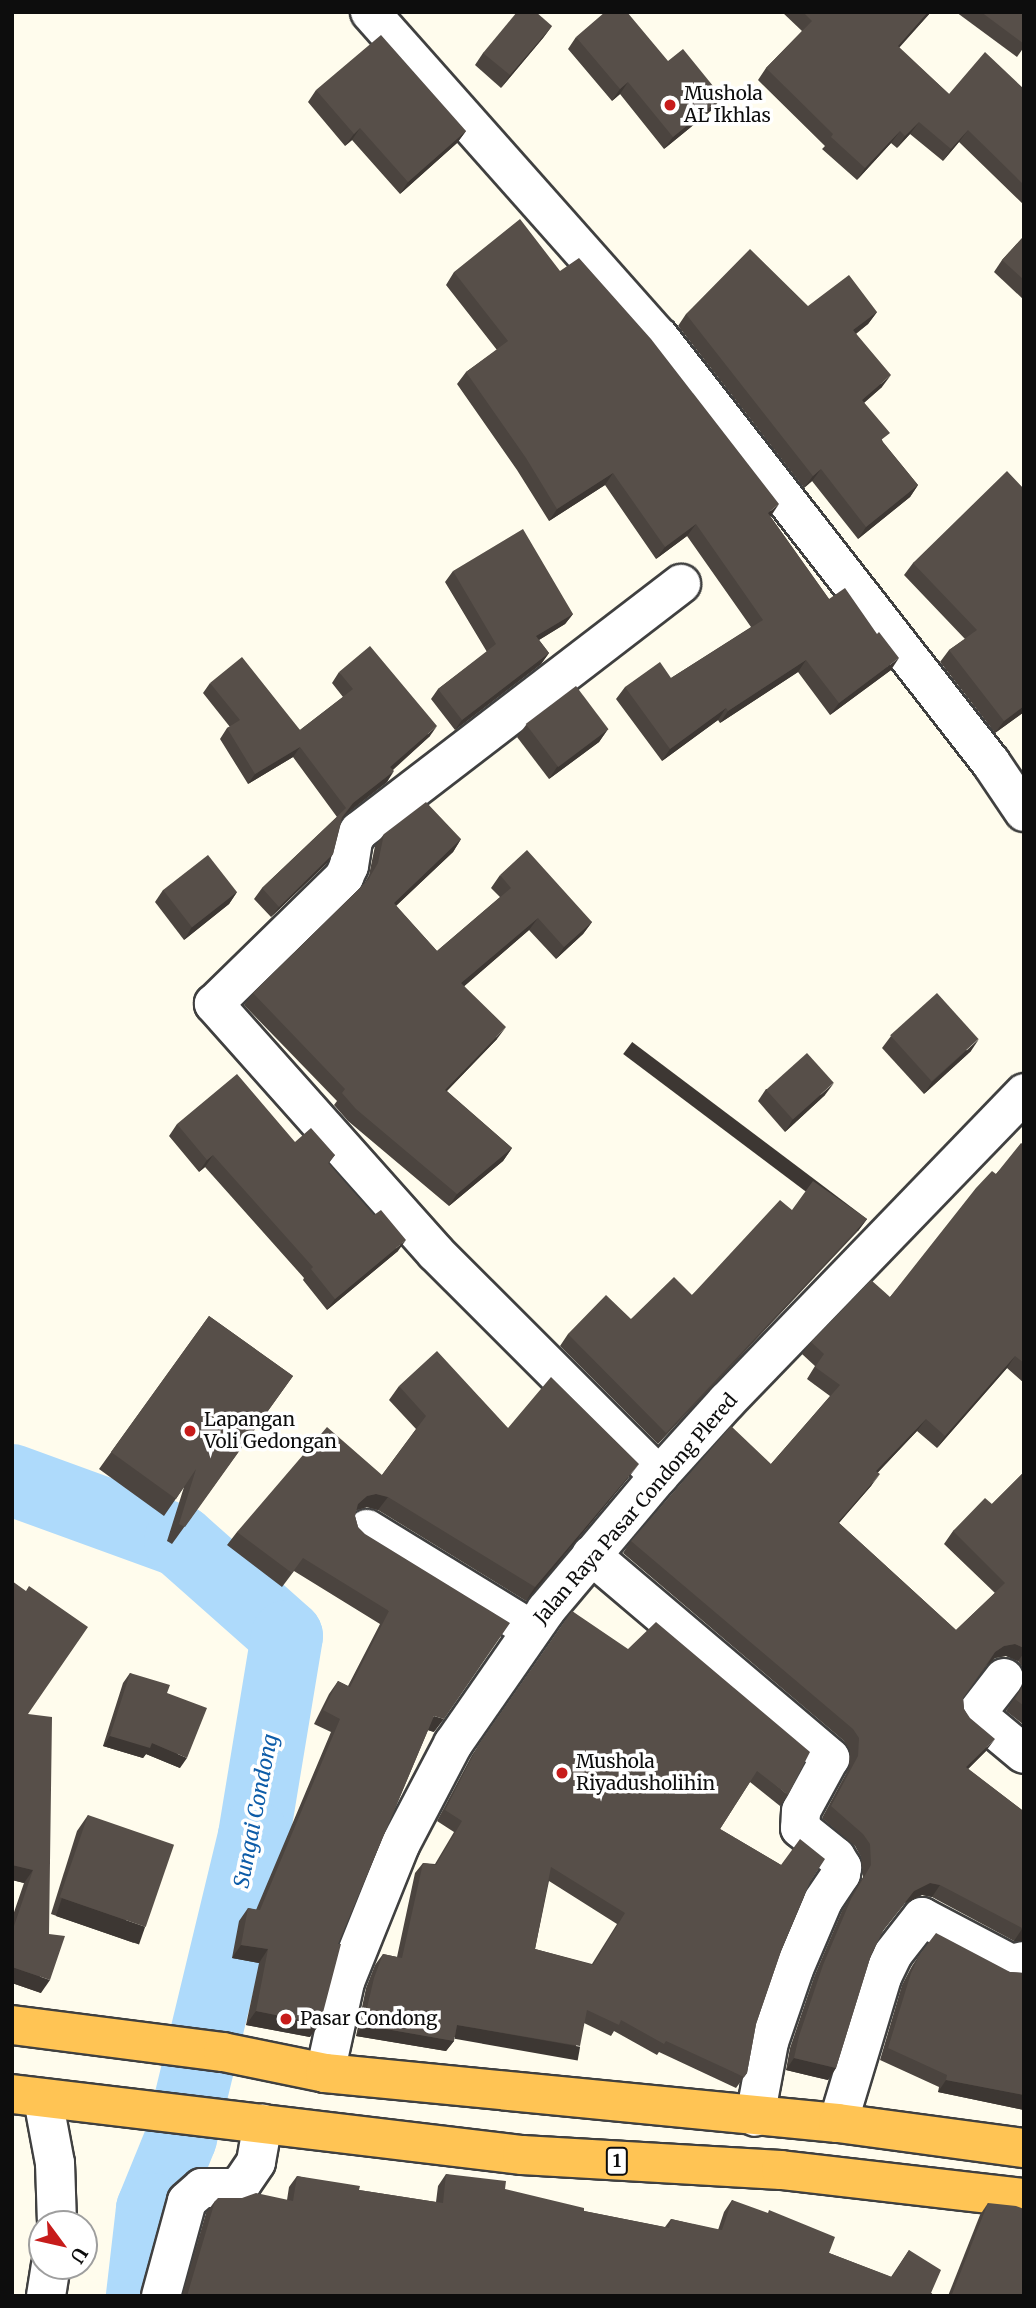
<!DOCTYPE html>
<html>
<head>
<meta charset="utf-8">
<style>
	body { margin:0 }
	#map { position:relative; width:1036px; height:2308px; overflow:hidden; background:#fffced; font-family:Merriweather,serif }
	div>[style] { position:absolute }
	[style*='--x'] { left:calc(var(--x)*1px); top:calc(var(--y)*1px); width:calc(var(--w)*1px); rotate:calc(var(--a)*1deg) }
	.river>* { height:72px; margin:-36px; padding:0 36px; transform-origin:36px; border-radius:36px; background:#aedafb }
	.roads { filter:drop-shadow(2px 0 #404040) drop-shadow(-2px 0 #404040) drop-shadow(0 2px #404040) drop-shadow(0 -2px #404040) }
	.minor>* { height:38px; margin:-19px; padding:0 19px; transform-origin:19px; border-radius:19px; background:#fff }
	.tertiary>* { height:38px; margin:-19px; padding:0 19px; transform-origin:19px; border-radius:19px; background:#fff }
	.trunk>* { height:38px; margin:-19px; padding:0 19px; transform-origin:19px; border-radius:19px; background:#ffc454 }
	.wall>* { inset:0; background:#4b443f }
	.shaded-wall>* { inset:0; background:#3d3733; transform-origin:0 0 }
	.building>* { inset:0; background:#574f49; transform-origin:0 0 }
	.dots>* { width:19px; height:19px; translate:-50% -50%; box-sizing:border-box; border:4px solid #fff; border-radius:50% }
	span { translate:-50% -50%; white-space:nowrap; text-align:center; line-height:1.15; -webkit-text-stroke:7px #fff; paint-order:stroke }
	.shield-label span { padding:2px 5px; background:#fff; border:2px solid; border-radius:5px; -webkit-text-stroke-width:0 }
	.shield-label { font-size:18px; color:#0d0d0d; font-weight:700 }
	.poi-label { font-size:19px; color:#0d0d0d }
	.left { translate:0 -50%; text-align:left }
	.street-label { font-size:19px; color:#0d0d0d }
	.water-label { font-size:21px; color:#0d5ca8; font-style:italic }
	.frame { position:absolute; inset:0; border:14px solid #0d0d0d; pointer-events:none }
	.north { position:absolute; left:28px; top:2210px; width:70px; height:70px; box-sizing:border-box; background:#fff; border:2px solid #9e9e9e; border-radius:50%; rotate:123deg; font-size:19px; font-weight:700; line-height:28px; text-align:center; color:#0d0d0d }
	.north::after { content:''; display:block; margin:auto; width:24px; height:32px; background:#c71c1b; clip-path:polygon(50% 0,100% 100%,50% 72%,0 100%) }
</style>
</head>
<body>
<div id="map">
	<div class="river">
		<div style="--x:12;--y:1480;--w:179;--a:20"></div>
		<div style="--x:180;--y:1541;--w:143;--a:41.6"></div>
		<div style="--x:287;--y:1636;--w:203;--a:99.4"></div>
		<div style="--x:254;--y:1836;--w:311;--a:103.6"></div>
		<div style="--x:181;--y:2138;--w:77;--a:112.2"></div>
		<div style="--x:152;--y:2209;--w:88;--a:96.6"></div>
	</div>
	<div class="roads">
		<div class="minor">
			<div style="--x:370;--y:12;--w:435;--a:48.4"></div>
			<div style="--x:659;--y:337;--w:540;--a:52.07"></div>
			<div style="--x:991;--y:763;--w:59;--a:56"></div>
			<div style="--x:659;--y:1476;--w:315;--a:-135"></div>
			<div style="--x:436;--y:1253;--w:334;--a:-131.7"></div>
			<div style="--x:214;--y:1004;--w:182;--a:-44.3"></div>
			<div style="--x:344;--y:877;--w:12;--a:-66"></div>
			<div style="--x:349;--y:866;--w:26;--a:-81"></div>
			<div style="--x:353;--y:840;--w:11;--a:-56"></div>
			<div style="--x:359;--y:831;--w:406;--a:-37.5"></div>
			<div style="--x:367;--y:1529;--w:193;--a:31.5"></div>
			<div style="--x:591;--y:1555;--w:314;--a:40.3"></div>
			<div style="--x:830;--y:1758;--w:60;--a:118.7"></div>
			<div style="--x:801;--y:1811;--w:17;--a:93"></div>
			<div style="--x:800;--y:1828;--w:46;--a:38.9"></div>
			<div style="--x:836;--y:1857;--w:12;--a:59"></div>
			<div style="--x:842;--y:1867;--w:7;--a:98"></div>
			<div style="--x:841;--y:1874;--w:32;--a:124"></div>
			<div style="--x:823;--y:1901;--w:74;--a:113.1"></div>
			<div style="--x:794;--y:1969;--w:77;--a:108.9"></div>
			<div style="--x:769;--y:2042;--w:76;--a:100.6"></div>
			<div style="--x:1004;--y:1678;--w:46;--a:127.9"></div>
			<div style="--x:976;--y:1714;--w:62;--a:39.8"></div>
			<div style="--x:43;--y:2099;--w:65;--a:79.4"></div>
			<div style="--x:55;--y:2163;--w:61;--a:88.1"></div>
			<div style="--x:838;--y:2123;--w:152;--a:-73.2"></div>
			<div style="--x:882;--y:1977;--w:25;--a:-64"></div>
			<div style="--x:893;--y:1954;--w:47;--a:-51.9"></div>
			<div style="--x:922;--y:1917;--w:101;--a:27.8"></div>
			<div style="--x:1011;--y:1964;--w:13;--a:-13"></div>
			<div style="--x:46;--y:2296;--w:30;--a:-81"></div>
			<div style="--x:161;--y:2296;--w:98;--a:-74.7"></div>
			<div style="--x:187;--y:2201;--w:20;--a:-41"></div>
			<div style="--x:202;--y:2188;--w:31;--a:0"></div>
			<div style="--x:233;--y:2188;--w:10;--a:-29"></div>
			<div style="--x:242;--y:2183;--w:25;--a:-56"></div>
			<div style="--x:256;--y:2162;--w:39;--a:-80"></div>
		</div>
		<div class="tertiary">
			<div style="--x:325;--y:2073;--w:93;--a:-77.6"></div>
			<div style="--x:345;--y:1982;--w:148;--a:-68.1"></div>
			<div style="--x:400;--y:1845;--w:114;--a:-62.3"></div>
			<div style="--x:453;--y:1744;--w:163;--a:-55.2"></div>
			<div style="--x:546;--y:1610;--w:175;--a:-49.9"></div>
			<div style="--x:659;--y:1476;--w:101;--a:-47.8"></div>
			<div style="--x:727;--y:1401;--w:428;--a:-46"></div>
		</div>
		<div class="trunk">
			<div style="--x:12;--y:2025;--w:213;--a:7.3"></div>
			<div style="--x:223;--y:2052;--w:104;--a:11.6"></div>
			<div style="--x:325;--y:2073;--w:515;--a:5.57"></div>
			<div style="--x:838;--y:2123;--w:188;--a:7.7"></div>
			<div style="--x:12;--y:2094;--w:514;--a:6.82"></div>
			<div style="--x:522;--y:2155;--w:259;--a:3.3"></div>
			<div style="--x:781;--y:2170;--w:245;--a:6.6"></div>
		</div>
	</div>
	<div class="wall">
		<div style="clip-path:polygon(782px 12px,931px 12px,899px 48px,949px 94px,1024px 89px,1024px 205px,959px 142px,943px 161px,910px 134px,897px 148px,891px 143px,857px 180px,822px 149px,825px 146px,758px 80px,766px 68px,802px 31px)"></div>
		<div style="clip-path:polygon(956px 12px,1024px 12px,1024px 47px,1017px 57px)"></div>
		<div style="clip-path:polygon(552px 26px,543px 38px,501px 88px,475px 65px,483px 53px)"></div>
		<div style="clip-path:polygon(576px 37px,713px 109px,664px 149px,620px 94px,612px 101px,568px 49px)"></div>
		<div style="clip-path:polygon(316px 90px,466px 131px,457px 143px,400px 194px,352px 140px,345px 146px,308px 102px)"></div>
		<div style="clip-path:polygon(1024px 236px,1024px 300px,994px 272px,1002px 260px)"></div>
		<div style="clip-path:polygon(560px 271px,770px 516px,829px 599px,891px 670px,830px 715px,798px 672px,720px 723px,718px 720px,662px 761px,616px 699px,625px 687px,671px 678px,751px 627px,687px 536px,656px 559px,605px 485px,549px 521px,517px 470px,457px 384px,466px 372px,497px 350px,446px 285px,454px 272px)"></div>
		<div style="clip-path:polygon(808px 306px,877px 312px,868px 324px,856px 334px,882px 387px,864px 403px,883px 442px,918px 485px,910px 497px,858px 539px,812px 481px,804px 488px,678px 326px,686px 314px)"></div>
		<div style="clip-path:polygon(1024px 489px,1024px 712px,995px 733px,940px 662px,949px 650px,965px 639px,904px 575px,913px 563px)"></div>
		<div style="clip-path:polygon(453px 571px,573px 614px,565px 624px,539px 640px,549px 653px,541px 664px,455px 730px,431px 699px,438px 689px,487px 652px,445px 582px)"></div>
		<div style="clip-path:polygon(339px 672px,430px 736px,393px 770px,387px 782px,346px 814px,342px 819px,333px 854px,326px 864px,271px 917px,254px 899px,262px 888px,337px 817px,293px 757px,248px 784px,220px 739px,227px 728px,230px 727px,203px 693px,210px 683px,300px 730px,343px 697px,332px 683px)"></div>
		<div style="clip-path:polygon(526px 725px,608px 729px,599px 742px,549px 779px,517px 737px)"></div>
		<div style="clip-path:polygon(384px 834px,461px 839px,453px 852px,396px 906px,437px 951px,500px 897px,491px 888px,500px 875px,592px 922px,583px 934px,556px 959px,529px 930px,464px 986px,497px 1039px,447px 1091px,512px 1148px,503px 1161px,449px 1206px,348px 1121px,334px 1105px,337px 1101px,244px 1005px,253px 993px,364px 884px,369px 875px,375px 846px)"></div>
		<div style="clip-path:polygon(163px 890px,237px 892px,229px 904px,184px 940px,155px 902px)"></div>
		<div style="clip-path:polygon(891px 1036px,971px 1051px,924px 1094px,882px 1048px)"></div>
		<div style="clip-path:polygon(766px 1089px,825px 1095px,785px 1132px,758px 1101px)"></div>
		<div style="clip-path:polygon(177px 1124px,295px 1142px,335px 1155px,329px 1163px,398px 1251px,327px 1310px,303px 1280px,304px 1278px,205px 1167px,199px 1172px,169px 1136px)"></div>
		<div style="clip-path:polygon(1024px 1145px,1024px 1383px,1007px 1368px,937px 1448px,917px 1431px,878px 1472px,871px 1486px,839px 1523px,956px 1630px,995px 1593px,944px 1544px,953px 1531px,992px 1504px,1024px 1472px,1024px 1669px,1018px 1661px,1006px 1656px,995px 1658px,987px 1665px,963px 1698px,964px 1709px,986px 1751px,968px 1769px,1022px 1810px,1024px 1941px,1014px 1941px,932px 1897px,922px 1895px,905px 1903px,882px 1932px,871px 1955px,836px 2068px,828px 2080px,786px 2070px,790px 2048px,814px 1977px,842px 1911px,863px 1877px,861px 1857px,855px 1846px,822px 1818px,849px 1768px,850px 1750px,844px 1741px,623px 1553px,631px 1541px,771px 1464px,830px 1396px,807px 1379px,815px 1366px,802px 1354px,811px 1342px,890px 1297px,996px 1174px)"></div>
		<div style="clip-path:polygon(792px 1210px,867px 1219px,858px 1231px,658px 1444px,560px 1346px,568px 1334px,631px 1319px,692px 1295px)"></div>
		<div style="clip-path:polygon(209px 1316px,293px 1376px,172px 1544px,167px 1541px,184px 1487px,164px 1516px,99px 1469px)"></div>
		<div style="clip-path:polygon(399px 1386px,508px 1428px,629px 1477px,526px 1601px,378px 1510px,367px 1507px,356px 1510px,355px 1516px,358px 1527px,434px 1732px,428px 1730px,338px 1944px,310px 2037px,246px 2025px,259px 1963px,232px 1958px,239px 1921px,248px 1908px,256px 1910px,331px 1732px,314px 1724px,329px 1694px,338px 1681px,348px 1686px,380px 1624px,294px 1571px,282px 1587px,227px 1545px,237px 1532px,382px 1475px,416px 1429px,389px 1400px)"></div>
		<div style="clip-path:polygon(12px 1581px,28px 1714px,41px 1993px,12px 1983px,12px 1918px,24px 1883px,12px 1880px)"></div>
		<div style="clip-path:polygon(evenodd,572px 1611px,788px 1795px,780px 1806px,750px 1782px,720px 1829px,810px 1882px,781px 1951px,756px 2024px,747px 2073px,736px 2088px,659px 2052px,657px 2055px,614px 2031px,611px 2036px,584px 2023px,572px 2057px,454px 2037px,454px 2041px,446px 2051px,356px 2036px,366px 1988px,375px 1965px,383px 1954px,397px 1957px,415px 1873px,423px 1863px,435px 1864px,454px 1832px,437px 1821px,472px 1755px,572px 1611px,549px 1881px,617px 1924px,592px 1964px,535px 1949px,549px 1881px)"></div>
		<div style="clip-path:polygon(130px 1673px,167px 1693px,180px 1768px,146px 1754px,143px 1758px,103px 1746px,123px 1683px)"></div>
		<div style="clip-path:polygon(1024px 1683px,1024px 1725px,1006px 1711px)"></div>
		<div style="clip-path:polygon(88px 1815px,134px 1943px,51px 1914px,77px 1831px)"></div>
		<div style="clip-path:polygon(920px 1954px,1010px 1972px,1024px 1973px,1024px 2110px,938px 2092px,939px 2087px,880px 2060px,902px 1985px,912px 1966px)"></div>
		<div style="clip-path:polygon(446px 2174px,584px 2211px,665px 2227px,671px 2219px,718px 2230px,724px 2212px,732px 2200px,829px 2253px,891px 2277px,909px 2250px,931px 2293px,935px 2296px,182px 2296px,206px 2213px,215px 2201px,287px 2200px,289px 2187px,297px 2176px,359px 2190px,436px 2202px,438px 2186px)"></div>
		<div style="clip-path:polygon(988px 2203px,1024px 2296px,948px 2296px,980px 2215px)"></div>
	</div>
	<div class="shaded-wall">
		<div style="clip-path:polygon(928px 12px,931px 12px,889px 58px,898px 46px)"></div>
		<div style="clip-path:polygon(552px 26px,543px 38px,501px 88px,510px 75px)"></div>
		<div style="clip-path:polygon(628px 82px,620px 94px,612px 101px,620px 89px)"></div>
		<div style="clip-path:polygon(722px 97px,713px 109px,664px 149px,673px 137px)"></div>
		<div style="clip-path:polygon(919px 122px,910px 134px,897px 148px,905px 136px)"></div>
		<div style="clip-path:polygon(360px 128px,352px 140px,345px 146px,354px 134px)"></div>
		<div style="clip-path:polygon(968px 130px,959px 142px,943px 161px,951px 149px)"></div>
		<div style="clip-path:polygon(466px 131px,457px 143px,400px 194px,408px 182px)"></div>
		<div style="clip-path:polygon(900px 131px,891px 143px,857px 180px,865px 168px)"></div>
		<div style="clip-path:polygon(877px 312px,868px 324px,844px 342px,853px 330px)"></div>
		<div style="clip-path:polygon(891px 375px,882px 387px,853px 412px,862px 400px)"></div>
		<div style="clip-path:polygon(821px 469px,812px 481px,804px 488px,813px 476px)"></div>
		<div style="clip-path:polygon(613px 473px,605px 485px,549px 521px,557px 509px)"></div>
		<div style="clip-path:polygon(918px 485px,910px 497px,858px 539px,866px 527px)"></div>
		<div style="clip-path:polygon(779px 504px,771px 516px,759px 525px,768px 513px)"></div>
		<div style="clip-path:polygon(696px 524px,687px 536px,656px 559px,665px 547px)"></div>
		<div style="clip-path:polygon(573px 614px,565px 624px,529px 646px,536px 636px)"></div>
		<div style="clip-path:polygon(549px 653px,541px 664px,455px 730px,462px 720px)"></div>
		<div style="clip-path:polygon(899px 658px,891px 670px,830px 715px,839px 703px)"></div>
		<div style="clip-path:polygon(806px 660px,798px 672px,720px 723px,728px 711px)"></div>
		<div style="clip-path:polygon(1024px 706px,1024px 712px,995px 733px,1004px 721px)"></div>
		<div style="clip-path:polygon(726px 708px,718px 720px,662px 761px,670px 749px)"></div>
		<div style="clip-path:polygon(437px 726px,430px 736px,383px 778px,390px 767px)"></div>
		<div style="clip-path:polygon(608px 729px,599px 742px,549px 779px,557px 767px)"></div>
		<div style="clip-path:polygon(300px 747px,293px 757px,248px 784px,255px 774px)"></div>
		<div style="clip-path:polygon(394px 771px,387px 782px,346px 814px,335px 828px,353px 803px)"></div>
		<div style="clip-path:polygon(461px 839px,453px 852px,385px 916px,394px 903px)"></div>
		<div style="clip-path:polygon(333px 854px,326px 864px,271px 917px,279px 907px)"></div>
		<div style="clip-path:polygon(237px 892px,229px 904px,184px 940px,192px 927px)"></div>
		<div style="clip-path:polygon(538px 918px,529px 930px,453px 996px,461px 983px)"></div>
		<div style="clip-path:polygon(592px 922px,583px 934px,556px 959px,564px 947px)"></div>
		<div style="clip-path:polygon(506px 1027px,497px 1039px,436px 1102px,445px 1090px)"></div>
		<div style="clip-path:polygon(979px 1039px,971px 1051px,924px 1094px,932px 1082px)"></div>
		<div style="clip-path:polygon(834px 1083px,825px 1095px,785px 1132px,793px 1119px)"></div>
		<div style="clip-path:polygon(512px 1148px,503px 1161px,449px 1206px,457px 1194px)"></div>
		<div style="clip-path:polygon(213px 1155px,205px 1167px,199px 1172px,207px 1160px)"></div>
		<div style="left:867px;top:1219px;width:15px;height:294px;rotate:127deg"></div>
		<div style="clip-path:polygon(406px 1240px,398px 1251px,327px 1310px,335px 1299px)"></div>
		<div style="clip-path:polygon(1015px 1356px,1007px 1368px,937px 1448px,945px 1436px)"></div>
		<div style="clip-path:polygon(926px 1419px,917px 1431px,868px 1483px,876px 1471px)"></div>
		<div style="clip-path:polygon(639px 1464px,629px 1477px,526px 1601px,535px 1587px)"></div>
		<div style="clip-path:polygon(880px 1474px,871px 1486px,829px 1534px,838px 1522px)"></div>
		<div style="clip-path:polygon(376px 1494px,388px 1497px,378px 1510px,367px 1507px,357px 1510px,349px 1517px,358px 1504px,367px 1496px)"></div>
		<div style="clip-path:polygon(1015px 1644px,1024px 1648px,1024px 1653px,1018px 1661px,1006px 1656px,995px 1658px,987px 1665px,995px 1652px,1004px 1646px)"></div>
		<div style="clip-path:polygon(434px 1716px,444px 1719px,434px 1732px,424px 1729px)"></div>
		<div style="clip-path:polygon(110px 1736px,152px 1743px,187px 1758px,180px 1768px,146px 1754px,143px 1758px,103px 1746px)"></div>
		<div style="clip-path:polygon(995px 1739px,986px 1751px,957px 1780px,966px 1767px)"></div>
		<div style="clip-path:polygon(12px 1865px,33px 1870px,24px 1883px,12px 1880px)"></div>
		<div style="clip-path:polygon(930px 1883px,940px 1885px,932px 1897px,922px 1895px,905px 1903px,876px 1941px,914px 1891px)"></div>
		<div style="left:62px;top:1898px;width:88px;height:19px;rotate:19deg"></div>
		<div style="clip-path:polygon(1022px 1929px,1024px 1929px,1024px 1941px,1014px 1941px)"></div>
		<div style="clip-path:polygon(241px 1945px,268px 1949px,259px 1963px,232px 1958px)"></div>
		<div style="clip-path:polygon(12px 1967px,50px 1980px,41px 1993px,12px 1983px)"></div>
		<div style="clip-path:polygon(256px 2011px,320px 2024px,310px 2037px,246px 2025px)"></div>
		<div style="clip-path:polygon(363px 2025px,454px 2041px,446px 2051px,356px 2036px)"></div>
		<div style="left:457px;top:2025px;width:125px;height:14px;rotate:10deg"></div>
		<div style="clip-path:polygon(794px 2058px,836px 2068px,828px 2080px,786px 2070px)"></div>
		<div style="clip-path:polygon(946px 2080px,1024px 2095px,1024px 2110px,938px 2092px)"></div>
	</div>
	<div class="building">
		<div style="clip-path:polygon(517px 12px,536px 12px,552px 26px,510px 75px,483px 53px)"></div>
		<div style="clip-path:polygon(605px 12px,627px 12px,668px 61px,683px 49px,722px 97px,673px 137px,628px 82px,620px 89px,576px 37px)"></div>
		<div style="clip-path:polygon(803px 12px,928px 12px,898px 46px,949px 94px,985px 52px,1024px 89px,1024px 185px,968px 130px,951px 149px,919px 122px,905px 136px,900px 131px,865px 168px,831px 137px,833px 134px,766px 68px,812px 21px)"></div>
		<div style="clip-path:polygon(981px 12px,1024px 12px,1024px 44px)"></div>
		<div style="clip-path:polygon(381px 35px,466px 131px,408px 182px,360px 128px,354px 134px,316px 90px)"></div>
		<div style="clip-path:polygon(520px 219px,560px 271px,579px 258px,651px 339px,779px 504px,768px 513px,829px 599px,845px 588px,877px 634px,879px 632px,899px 658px,839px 703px,806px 660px,728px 711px,726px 708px,670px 749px,625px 687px,660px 662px,671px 678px,763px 620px,696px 524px,665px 547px,613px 473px,557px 509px,526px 458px,466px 372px,508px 341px,454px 272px)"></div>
		<div style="clip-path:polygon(1024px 236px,1024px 280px,1002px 260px)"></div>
		<div style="clip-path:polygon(750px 249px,808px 306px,849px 275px,877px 312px,853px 330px,891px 375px,862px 400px,890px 433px,881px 440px,918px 485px,866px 527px,821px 469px,813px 476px,686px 314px)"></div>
		<div style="clip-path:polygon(1007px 471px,1024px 489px,1024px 706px,1004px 721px,949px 650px,977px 630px,913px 563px)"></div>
		<div style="clip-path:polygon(523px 529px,573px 614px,536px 636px,549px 653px,462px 720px,438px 689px,496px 644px,453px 571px)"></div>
		<div style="clip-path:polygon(370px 646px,437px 726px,390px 767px,394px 771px,353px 803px,342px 817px,333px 854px,279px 907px,262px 888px,346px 808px,300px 747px,255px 774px,227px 728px,240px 720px,210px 683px,242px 657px,300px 730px,353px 689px,339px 672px)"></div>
		<div style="left:576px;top:686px;width:54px;height:63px;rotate:53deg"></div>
		<div style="clip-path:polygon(426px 802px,461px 839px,394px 903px,437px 951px,511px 888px,500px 875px,527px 850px,592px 922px,564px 947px,538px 918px,461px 983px,506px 1027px,445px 1090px,512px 1148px,457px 1194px,356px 1109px,342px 1093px,345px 1089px,253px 993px,368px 880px,378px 863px,384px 834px)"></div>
		<div style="left:208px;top:855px;width:47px;height:57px;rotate:52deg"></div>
		<div style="left:937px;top:993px;width:62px;height:63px;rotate:48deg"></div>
		<div style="left:807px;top:1053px;width:40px;height:55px;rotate:48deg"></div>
		<div style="clip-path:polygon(237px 1074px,295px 1142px,311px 1128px,335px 1155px,328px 1163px,374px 1215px,381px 1210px,406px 1240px,335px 1299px,311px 1269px,313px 1267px,213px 1155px,207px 1160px,177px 1124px)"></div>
		<div style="clip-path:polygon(1021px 1143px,1024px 1145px,1024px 1363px,1015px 1356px,945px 1436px,926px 1419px,876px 1471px,880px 1474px,838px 1522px,956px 1630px,1005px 1583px,953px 1531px,985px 1498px,992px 1504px,1024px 1472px,1024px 1648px,1015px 1644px,1004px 1646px,995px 1652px,963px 1698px,964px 1709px,970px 1718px,995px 1739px,966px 1767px,1022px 1810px,1024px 1808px,1024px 1929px,940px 1885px,930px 1883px,914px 1891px,884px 1929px,871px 1955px,836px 2068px,794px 2058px,799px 2036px,823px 1965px,851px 1899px,871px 1865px,870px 1844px,863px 1834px,831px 1806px,858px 1756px,859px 1738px,853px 1729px,631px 1541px,731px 1426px,771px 1464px,840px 1385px,815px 1367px,824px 1354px,811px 1342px,871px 1280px,890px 1297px,976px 1188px,992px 1171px,996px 1174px)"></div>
		<div style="clip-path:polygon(813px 1181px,867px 1219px,666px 1433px,568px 1334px,606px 1295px,631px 1319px,674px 1277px,692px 1295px,780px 1200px,792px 1210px)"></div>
		<div style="clip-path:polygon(209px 1316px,293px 1376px,185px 1527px,179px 1524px,196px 1469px,176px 1499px,111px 1452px)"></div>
		<div style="clip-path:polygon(437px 1351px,508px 1428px,551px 1377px,639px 1464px,535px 1587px,388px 1497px,376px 1494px,367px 1496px,358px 1504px,355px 1516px,358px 1527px,365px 1534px,510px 1623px,444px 1719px,434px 1716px,338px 1944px,341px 1944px,320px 2024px,256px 2011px,268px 1949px,241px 1945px,248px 1908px,260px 1910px,340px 1719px,323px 1710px,338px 1681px,350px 1687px,389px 1611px,303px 1558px,292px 1573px,237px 1532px,327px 1427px,382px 1475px,426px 1416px,399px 1386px)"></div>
		<div style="clip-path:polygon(12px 1581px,26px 1591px,29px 1586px,88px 1627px,28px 1714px,52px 1717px,49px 1934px,65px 1936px,50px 1980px,12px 1967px,12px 1932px,33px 1870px,12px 1865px)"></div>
		<div style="clip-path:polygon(evenodd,572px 1611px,628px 1649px,656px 1622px,810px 1752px,788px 1795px,757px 1771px,720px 1829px,781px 1865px,800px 1839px,825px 1859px,810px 1882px,781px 1951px,756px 2024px,747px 2073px,744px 2077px,666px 2041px,664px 2044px,621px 2020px,619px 2025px,587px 2010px,580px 2046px,457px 2025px,454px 2041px,363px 2025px,374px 1978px,383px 1954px,402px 1958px,423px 1863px,436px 1865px,462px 1821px,445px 1810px,479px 1744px,572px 1611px,551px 1867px,625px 1913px,593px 1965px,535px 1949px,551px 1867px)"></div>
		<div style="clip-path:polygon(130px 1673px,170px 1685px,167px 1693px,207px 1708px,187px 1758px,152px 1743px,150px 1748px,110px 1736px)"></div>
		<div style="clip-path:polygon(1024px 1684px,1024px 1706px,1015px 1699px)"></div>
		<div style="left:88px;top:1815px;width:91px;height:87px;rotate:19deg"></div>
		<div style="clip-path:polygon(936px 1933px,1010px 1972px,1024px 1973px,1024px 2095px,946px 2080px,947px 2075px,888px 2048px,911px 1973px,920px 1954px)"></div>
		<div style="clip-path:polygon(446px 2174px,506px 2181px,505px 2189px,584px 2208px,584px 2211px,669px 2228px,671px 2219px,722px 2230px,732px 2200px,768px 2213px,769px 2210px,835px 2237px,829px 2253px,892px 2277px,909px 2250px,941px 2270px,931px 2293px,935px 2296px,187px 2296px,215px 2201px,218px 2198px,242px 2198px,256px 2193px,293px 2201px,297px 2176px,360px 2186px,359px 2190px,443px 2203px)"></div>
		<div style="clip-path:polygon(988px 2203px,1016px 2206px,1024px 2209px,1024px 2296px,958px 2296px,952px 2294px)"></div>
	</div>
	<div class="dots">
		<div style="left:670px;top:105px;background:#c71c1b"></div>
		<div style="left:190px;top:1431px;background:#c71c1b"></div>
		<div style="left:562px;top:1773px;background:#c71c1b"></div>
		<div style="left:286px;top:2019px;background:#c71c1b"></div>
	</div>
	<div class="shield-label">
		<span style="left:617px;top:2161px">1</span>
	</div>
	<div class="poi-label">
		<span class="left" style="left:684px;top:105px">Mushola<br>AL Ikhlas</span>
		<span class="left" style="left:204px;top:1431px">Lapangan<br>Voli Gedongan</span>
		<span class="left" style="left:576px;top:1773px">Mushola<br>Riyadusholihin</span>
		<span class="left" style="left:300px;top:2019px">Pasar Condong</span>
	</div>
	<div class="street-label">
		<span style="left:636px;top:1509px;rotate:-49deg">Jalan Raya Pasar Condong Plered</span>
	</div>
	<div class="water-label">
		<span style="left:256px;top:1811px;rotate:-79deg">Sungai Condong</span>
	</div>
	<div class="frame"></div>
	<div class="north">U</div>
</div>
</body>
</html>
